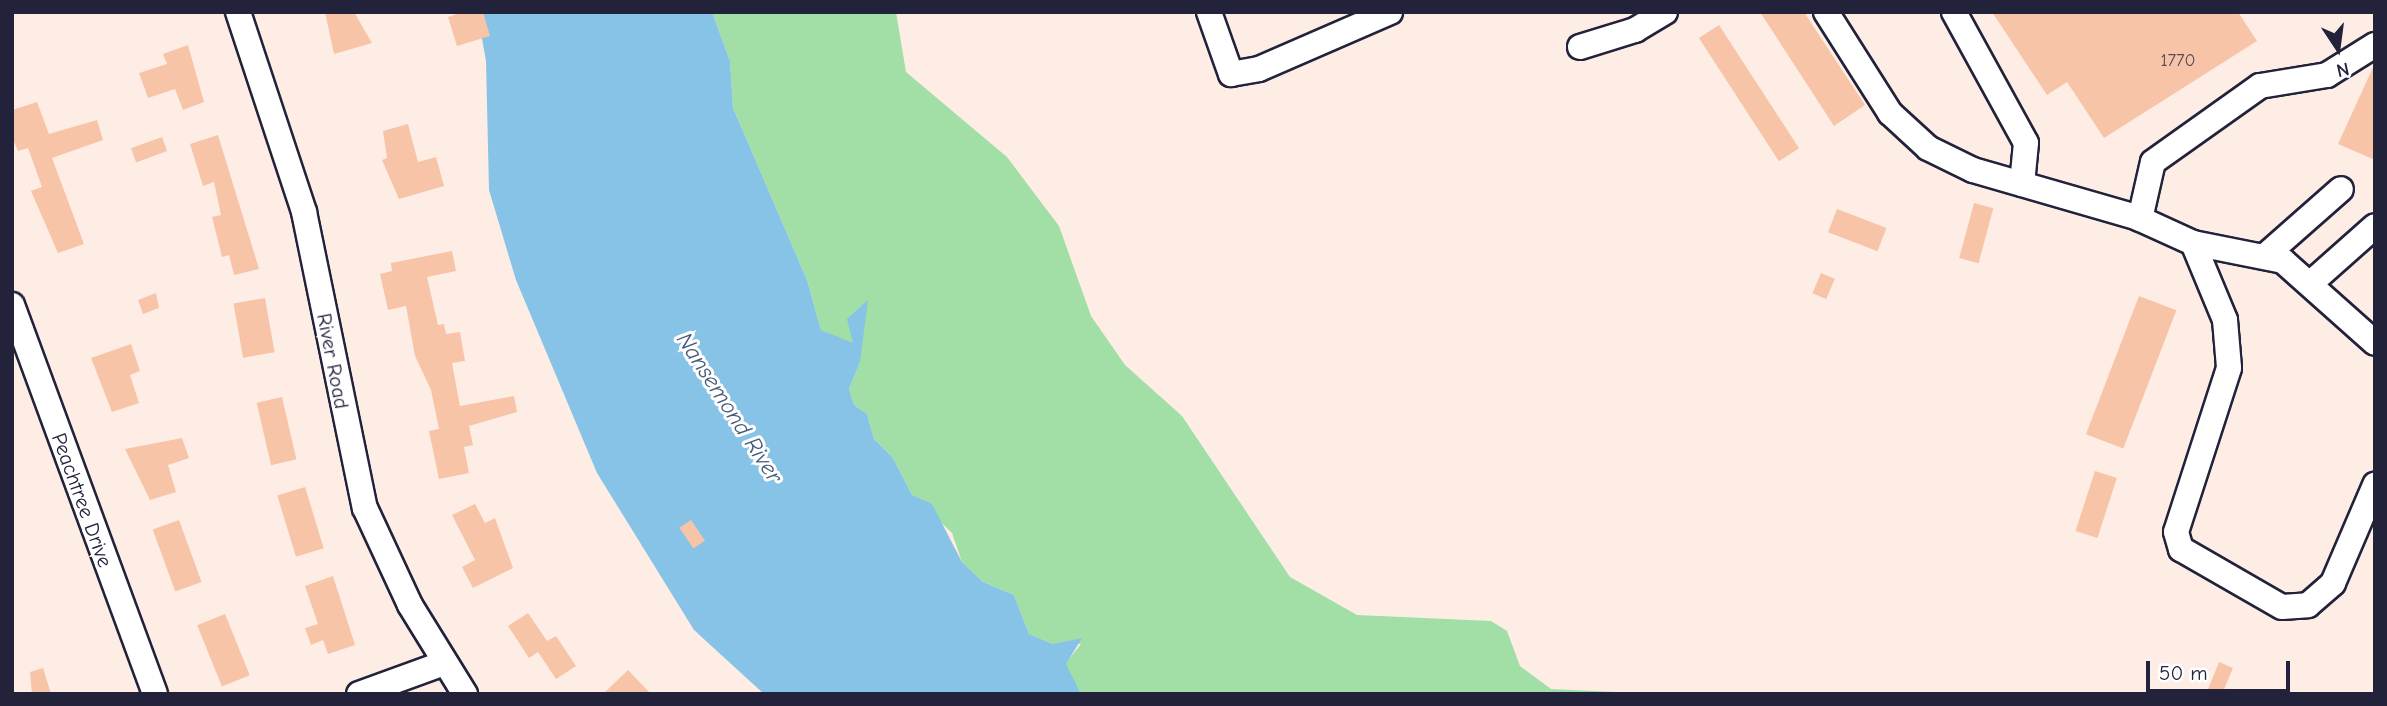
<!DOCTYPE html>
<html>
<head>
<meta charset="utf-8">
<style>
	body { margin:0 }
	#map { position:relative; width:2387px; height:706px; overflow:hidden; background:#fdede5; font-family:"Comic Neue",sans-serif }
	div>[style] { position:absolute }
	[style*='--x'] { left:calc(var(--x)*1px); top:calc(var(--y)*1px); width:calc(var(--w)*1px); rotate:calc(var(--a)*1deg) }
	.green>* { inset:0; background:#a1dfa7 }
	.water>* { inset:0; background:#86c3e6 }
	.building>* { inset:0; background:#f7c4a8; transform-origin:0 0 }
	.roads { filter:drop-shadow(2px 0 #22223b) drop-shadow(-2px 0 #22223b) drop-shadow(0 2px #22223b) drop-shadow(0 -2px #22223b) }
	.minor>* { height:24px; margin:-12px; padding:0 12px; transform-origin:12px; border-radius:12px; background:#fff }
	span { translate:-50% -50%; white-space:nowrap; text-align:center; line-height:1.15; -webkit-text-stroke:6px #fff; paint-order:stroke }
	.number-label { font-size:18px; color:#574a56 }
	.number-label span { -webkit-text-stroke-width:0 }
	.street-label { font-size:21px; color:#22223b }
	.water-label { font-size:23px; color:#455a77; font-style:italic }
	.frame { position:absolute; inset:0; border:14px solid #22223b; pointer-events:none }
	.north { position:absolute; left:2303px; top:14px; width:70px; height:70px; -webkit-text-stroke:5px #fff; paint-order:stroke; rotate:167deg; font-size:19px; font-weight:700; line-height:28px; text-align:center; color:#22223b }
	.north::after { content:''; display:block; margin:auto; width:24px; height:32px; background:#22223b; clip-path:polygon(50% 0,100% 100%,50% 72%,0 100%) }
	.scale { position:absolute; left:2146px; top:661px; width:144px; height:32px; box-sizing:border-box; border:4px solid #22223b; border-top:0; padding-left:9px; font-size:21px; line-height:24px; white-space:nowrap; color:#22223b; -webkit-text-stroke:5px #fff; paint-order:stroke }
</style>
</head>
<body>
<div id="map">
	<div class="green">
		<div style="clip-path:polygon(712px 12px,896px 12px,906px 72px,1007px 157px,1059px 226px,1091px 316px,1125px 365px,1182px 416px,1290px 577px,1357px 615px,1491px 621px,1507px 631px,1520px 666px,1551px 689px,1659px 694px,1081px 694px,1065px 664px,1081px 644px,1053px 644px,1029px 634px,1014px 595px,983px 582px,962px 562px,952px 533px,912px 495px,893px 458px,874px 439px,867px 414px,854px 405px,849px 389px,860px 362px,855px 335px,853px 344px,821px 330px,807px 280px,733px 108px,730px 61px)"></div>
	</div>
	<div class="water">
		<div style="clip-path:polygon(470px 12px,712px 12px,730px 61px,733px 108px,807px 280px,821px 330px,853px 343px,847px 319px,868px 300px,860px 362px,849px 389px,854px 405px,867px 414px,874px 439px,893px 458px,912px 495px,932px 504px,962px 562px,983px 582px,1014px 595px,1029px 634px,1053px 644px,1082px 638px,1066px 664px,1081px 694px,764px 694px,694px 630px,597px 473px,516px 280px,489px 190px,486px 61px,479px 22px)"></div>
	</div>
	<div class="building">
		<div style="clip-path:polygon(325px 12px,354px 12px,372px 43px,334px 54px)"></div>
		<div style="clip-path:polygon(463px 12px,483px 12px,490px 36px,457px 46px,448px 17px)"></div>
		<div style="clip-path:polygon(1760px 12px,1804px 12px,1865px 105px,1834px 126px)"></div>
		<div style="clip-path:polygon(1992px 12px,2238px 12px,2257px 41px,2104px 138px,2067px 82px,2047px 95px)"></div>
		<div style="left:1719px;top:25px;width:147px;height:24px;rotate:57deg"></div>
		<div style="clip-path:polygon(188px 45px,204px 102px,183px 110px,175px 89px,148px 98px,139px 73px,167px 64px,163px 54px)"></div>
		<div style="clip-path:polygon(2375px 63px,2375px 160px,2338px 144px)"></div>
		<div style="clip-path:polygon(37px 102px,49px 134px,97px 120px,103px 140px,52px 158px,84px 244px,58px 253px,31px 191px,42px 187px,28px 148px,18px 151px,12px 137px,12px 110px)"></div>
		<div style="clip-path:polygon(408px 124px,418px 162px,436px 157px,444px 186px,399px 199px,382px 160px,387px 158px,383px 131px)"></div>
		<div style="clip-path:polygon(218px 135px,259px 269px,234px 275px,229px 255px,222px 257px,212px 217px,221px 215px,214px 182px,203px 186px,190px 144px)"></div>
		<div style="left:162px;top:137px;width:15px;height:33px;rotate:70deg"></div>
		<div style="left:1974px;top:203px;width:20px;height:57px;rotate:15deg"></div>
		<div style="left:1837px;top:209px;width:53px;height:25px;rotate:21deg"></div>
		<div style="clip-path:polygon(452px 251px,456px 271px,427px 277px,438px 325px,444px 324px,446px 334px,460px 332px,465px 361px,452px 363px,460px 406px,514px 396px,517px 412px,469px 426px,473px 445px,464px 447px,469px 473px,439px 479px,429px 431px,439px 429px,431px 390px,415px 356px,406px 306px,388px 310px,380px 274px,392px 271px,391px 263px)"></div>
		<div style="left:1821px;top:273px;width:15px;height:22px;rotate:23deg"></div>
		<div style="clip-path:polygon(156px 293px,159px 308px,143px 314px,138px 300px)"></div>
		<div style="left:2139px;top:296px;width:40px;height:148px;rotate:21deg"></div>
		<div style="left:265px;top:298px;width:55px;height:32px;rotate:80deg"></div>
		<div style="clip-path:polygon(131px 344px,140px 371px,130px 375px,139px 403px,112px 412px,91px 358px)"></div>
		<div style="left:282px;top:397px;width:64px;height:26px;rotate:77deg"></div>
		<div style="clip-path:polygon(182px 438px,189px 458px,168px 465px,176px 492px,150px 500px,125px 449px)"></div>
		<div style="left:2095px;top:471px;width:23px;height:63px;rotate:18deg"></div>
		<div style="left:305px;top:487px;width:64px;height:29px;rotate:73deg"></div>
		<div style="clip-path:polygon(475px 504px,485px 523px,495px 518px,513px 568px,473px 588px,462px 567px,475px 560px,452px 515px)"></div>
		<div style="left:179px;top:520px;width:66px;height:28px;rotate:70deg"></div>
		<div style="left:691px;top:520px;width:25px;height:14px;rotate:56deg"></div>
		<div style="clip-path:polygon(333px 576px,355px 645px,328px 654px,323px 640px,311px 645px,305px 628px,318px 624px,305px 586px)"></div>
		<div style="clip-path:polygon(528px 613px,547px 641px,556px 636px,576px 666px,556px 679px,538px 652px,529px 658px,508px 626px)"></div>
		<div style="left:225px;top:614px;width:66px;height:30px;rotate:68deg"></div>
		<div style="clip-path:polygon(2219px 662px,2233px 668px,2222px 694px,2206px 694px)"></div>
		<div style="clip-path:polygon(43px 668px,51px 694px,32px 694px,30px 672px)"></div>
		<div style="clip-path:polygon(628px 670px,651px 694px,603px 694px)"></div>
	</div>
	<div class="roads">
		<div class="minor">
			<div style="--x:238;--y:12;--w:211;--a:71.7"></div>
			<div style="--x:304;--y:212;--w:302;--a:78.4"></div>
			<div style="--x:365;--y:508;--w:107;--a:65.1"></div>
			<div style="--x:410;--y:605;--w:105;--a:58.3"></div>
			<div style="--x:1209;--y:12;--w:66;--a:70.5"></div>
			<div style="--x:1231;--y:74;--w:28;--a:-10"></div>
			<div style="--x:1259;--y:69;--w:143;--a:-23.5"></div>
			<div style="--x:1826;--y:12;--w:120;--a:57.6"></div>
			<div style="--x:1890;--y:113;--w:52;--a:42.6"></div>
			<div style="--x:1928;--y:148;--w:50;--a:26.1"></div>
			<div style="--x:1973;--y:170;--w:170;--a:16.1"></div>
			<div style="--x:2136;--y:217;--w:63;--a:24.5"></div>
			<div style="--x:2193;--y:243;--w:92;--a:11.3"></div>
			<div style="--x:2283;--y:261;--w:123;--a:41.7"></div>
			<div style="--x:1954;--y:12;--w:149;--a:61.2"></div>
			<div style="--x:2026;--y:143;--w:41;--a:95.6"></div>
			<div style="--x:1580;--y:47;--w:58;--a:-17.2"></div>
			<div style="--x:1635;--y:30;--w:35;--a:-31"></div>
			<div style="--x:2140;--y:219;--w:58;--a:-77.2"></div>
			<div style="--x:2153;--y:162;--w:131;--a:-35.4"></div>
			<div style="--x:2260;--y:86;--w:68;--a:-9.3"></div>
			<div style="--x:2327;--y:75;--w:57;--a:-32"></div>
			<div style="--x:2193;--y:243;--w:83;--a:67.4"></div>
			<div style="--x:2225;--y:320;--w:48;--a:85.2"></div>
			<div style="--x:2229;--y:368;--w:172;--a:107.9"></div>
			<div style="--x:2176;--y:532;--w:18;--a:74"></div>
			<div style="--x:2181;--y:549;--w:116;--a:29.9"></div>
			<div style="--x:2282;--y:607;--w:26;--a:-4"></div>
			<div style="--x:2308;--y:605;--w:33;--a:-41"></div>
			<div style="--x:2333;--y:583;--w:107;--a:-66.8"></div>
			<div style="--x:2265;--y:256;--w:101;--a:-41.4"></div>
			<div style="--x:2312;--y:282;--w:84;--a:-41.6"></div>
			<div style="--x:12;--y:305;--w:414;--a:69.8"></div>
			<div style="--x:359;--y:694;--w:90;--a:-20"></div>
		</div>
	</div>
	<div class="number-label">
		<span style="left:2178px;top:61px">1770</span>
	</div>
	<div class="street-label">
		<span style="left:333px;top:361px;rotate:79deg">River Road</span>
		<span style="left:82px;top:500px;rotate:70deg">Peachtree Drive</span>
	</div>
	<div class="water-label">
		<span style="left:729px;top:408px;rotate:57deg">Nansemond River</span>
	</div>
	<div class="frame"></div>
	<div class="north">N</div>
	<div class="scale">50 m</div>
</div>
</body>
</html>
